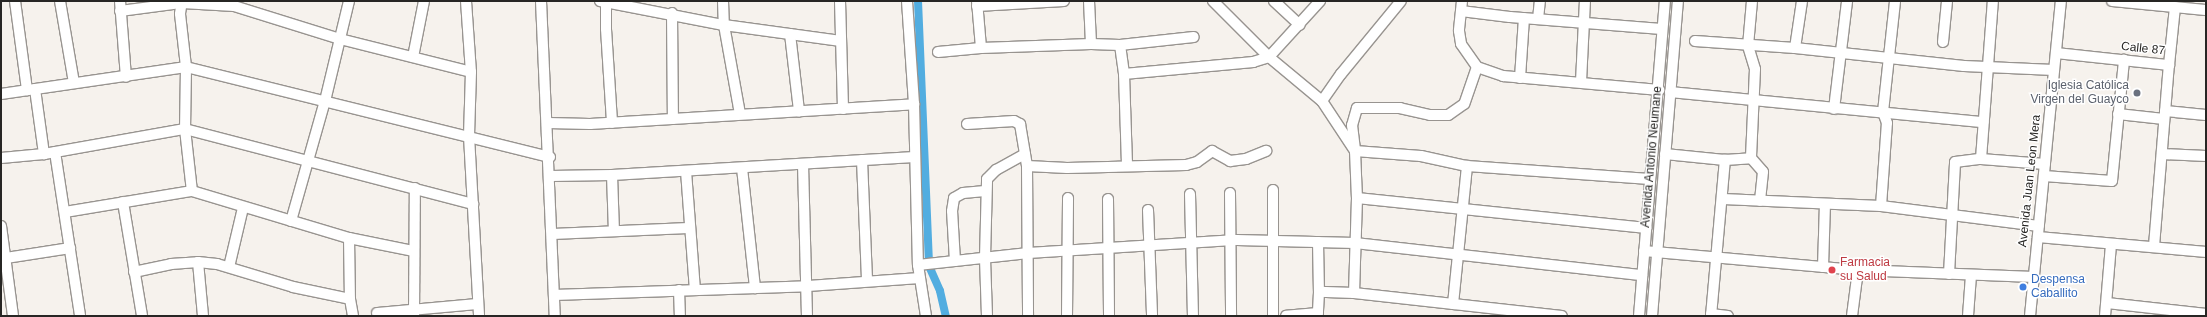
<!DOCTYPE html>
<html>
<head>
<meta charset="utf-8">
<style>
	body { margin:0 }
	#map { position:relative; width:2207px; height:317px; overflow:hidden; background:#f6f2ed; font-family:Arial,sans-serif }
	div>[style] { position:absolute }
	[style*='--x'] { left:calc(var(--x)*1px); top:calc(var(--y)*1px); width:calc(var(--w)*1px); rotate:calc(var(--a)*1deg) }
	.canal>* { height:8px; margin:-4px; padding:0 4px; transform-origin:4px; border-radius:4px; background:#52ade0 }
	.roads { filter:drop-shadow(1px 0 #989490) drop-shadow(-1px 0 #989490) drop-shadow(0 1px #989490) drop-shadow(0 -1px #989490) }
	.minor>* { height:10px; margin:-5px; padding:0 5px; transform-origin:5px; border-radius:5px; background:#fff }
	.dots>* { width:11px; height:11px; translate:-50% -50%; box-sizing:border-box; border:2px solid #fff; border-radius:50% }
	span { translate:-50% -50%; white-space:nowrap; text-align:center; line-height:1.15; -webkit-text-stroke:3px #fff; paint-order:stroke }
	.street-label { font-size:12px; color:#272624 }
	.worship-label { font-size:12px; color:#5b616d }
	.right { translate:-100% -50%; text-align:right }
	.health-label { font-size:12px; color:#be3a42 }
	.left { translate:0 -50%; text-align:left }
	.shop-label { font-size:12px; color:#366cbe }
	.frame { position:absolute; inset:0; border:2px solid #272624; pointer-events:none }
</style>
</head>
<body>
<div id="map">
	<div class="canal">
		<div style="--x:918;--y:1;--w:258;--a:87.6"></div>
		<div style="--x:929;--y:266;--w:27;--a:66"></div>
		<div style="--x:940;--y:291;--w:26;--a:77"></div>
	</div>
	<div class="roads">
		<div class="minor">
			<div style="--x:15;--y:1;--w:90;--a:82.3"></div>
			<div style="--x:60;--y:1;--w:83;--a:80.3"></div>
			<div style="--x:120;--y:1;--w:76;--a:85.5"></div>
			<div style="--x:182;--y:1;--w:13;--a:99"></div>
			<div style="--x:180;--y:14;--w:53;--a:83.5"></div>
			<div style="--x:186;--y:67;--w:62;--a:90.9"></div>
			<div style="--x:185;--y:129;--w:62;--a:83.6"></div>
			<div style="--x:466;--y:1;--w:71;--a:86"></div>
			<div style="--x:471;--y:72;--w:64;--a:91.8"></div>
			<div style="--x:469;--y:136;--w:180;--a:86.8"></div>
			<div style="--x:541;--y:1;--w:315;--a:87.5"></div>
			<div style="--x:600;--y:1;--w:126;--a:11"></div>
			<div style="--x:724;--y:25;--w:118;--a:7.8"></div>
			<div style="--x:723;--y:1;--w:24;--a:88"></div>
			<div style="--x:724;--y:25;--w:90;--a:79.8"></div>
			<div style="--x:840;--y:1;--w:108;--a:88.4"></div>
			<div style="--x:907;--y:1;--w:103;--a:86.1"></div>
			<div style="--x:914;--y:104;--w:161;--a:88.6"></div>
			<div style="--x:918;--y:265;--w:52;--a:81.1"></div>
			<div style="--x:977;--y:1;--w:47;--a:85.1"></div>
			<div style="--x:981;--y:48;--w:110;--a:-2.1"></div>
			<div style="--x:1091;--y:44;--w:29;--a:2"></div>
			<div style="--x:1120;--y:45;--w:74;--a:-6.2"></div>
			<div style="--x:1089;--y:1;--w:43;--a:87.3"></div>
			<div style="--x:1213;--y:1;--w:79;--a:45"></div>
			<div style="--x:1269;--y:57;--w:69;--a:39.7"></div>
			<div style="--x:1322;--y:101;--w:60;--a:56.6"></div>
			<div style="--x:1355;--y:151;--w:47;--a:87.6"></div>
			<div style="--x:1357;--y:198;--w:95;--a:91.8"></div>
			<div style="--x:1354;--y:293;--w:35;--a:-178"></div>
			<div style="--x:1319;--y:292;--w:21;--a:93"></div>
			<div style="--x:1318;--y:313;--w:32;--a:175"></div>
			<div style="--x:1274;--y:1;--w:35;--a:43"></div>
			<div style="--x:1462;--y:1;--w:30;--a:96"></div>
			<div style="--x:1459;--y:31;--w:13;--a:81"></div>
			<div style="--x:1461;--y:44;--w:28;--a:55"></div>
			<div style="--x:1477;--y:67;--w:28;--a:19"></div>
			<div style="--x:1503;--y:76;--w:157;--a:5.1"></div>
			<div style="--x:1752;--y:1;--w:45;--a:95.1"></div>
			<div style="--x:1748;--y:46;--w:24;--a:73"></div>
			<div style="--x:1755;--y:69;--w:89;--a:92.6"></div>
			<div style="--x:1751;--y:158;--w:18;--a:49"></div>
			<div style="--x:1763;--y:172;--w:29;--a:96"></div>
			<div style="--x:2112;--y:1;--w:94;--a:5.5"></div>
			<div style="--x:606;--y:2;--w:27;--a:90"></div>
			<div style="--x:606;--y:29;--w:94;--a:86.3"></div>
			<div style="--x:977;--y:6;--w:87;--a:-3.3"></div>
			<div style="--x:120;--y:11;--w:63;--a:-7.4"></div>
			<div style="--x:182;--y:3;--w:52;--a:3.3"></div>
			<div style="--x:234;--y:6;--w:111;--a:17.3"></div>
			<div style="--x:340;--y:39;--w:135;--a:14.1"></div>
			<div style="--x:1461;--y:11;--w:49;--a:7"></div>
			<div style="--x:1510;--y:17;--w:152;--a:4.5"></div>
			<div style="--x:672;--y:13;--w:106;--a:89.5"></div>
			<div style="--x:1538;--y:19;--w:18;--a:-84"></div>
			<div style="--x:790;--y:34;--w:78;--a:83.3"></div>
			<div style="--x:1695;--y:41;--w:100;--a:4"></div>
			<div style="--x:1795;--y:48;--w:170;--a:6.1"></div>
			<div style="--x:1964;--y:66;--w:90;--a:2.5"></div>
			<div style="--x:1943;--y:42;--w:41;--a:-84.4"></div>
			<div style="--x:1120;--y:45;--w:29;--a:82"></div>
			<div style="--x:1124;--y:74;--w:92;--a:88.1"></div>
			<div style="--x:1795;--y:48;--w:48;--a:-81.5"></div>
			<div style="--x:938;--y:52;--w:43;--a:-5.3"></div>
			<div style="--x:2056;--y:53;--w:114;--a:6.1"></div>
			<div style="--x:2169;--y:65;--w:58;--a:-84.1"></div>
			<div style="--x:413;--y:57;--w:57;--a:-78.9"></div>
			<div style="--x:1477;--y:67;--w:39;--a:109"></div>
			<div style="--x:1464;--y:104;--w:19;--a:145"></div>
			<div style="--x:1448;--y:115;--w:18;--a:180"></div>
			<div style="--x:1430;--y:115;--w:31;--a:-167"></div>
			<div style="--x:1400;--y:108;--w:43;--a:180"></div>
			<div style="--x:1357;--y:108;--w:18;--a:106"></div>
			<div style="--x:1352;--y:125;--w:26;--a:83"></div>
			<div style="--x:1355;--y:151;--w:66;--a:4.3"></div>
			<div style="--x:1421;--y:156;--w:47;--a:12.3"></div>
			<div style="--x:1467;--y:166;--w:183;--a:4.1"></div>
			<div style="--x:1124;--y:74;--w:130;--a:-5.3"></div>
			<div style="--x:1253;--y:62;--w:17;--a:-17"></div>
			<div style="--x:1269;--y:57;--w:76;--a:-47.7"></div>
			<div style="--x:1520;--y:78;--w:60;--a:-86.2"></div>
			<div style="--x:1581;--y:82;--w:81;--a:-87.2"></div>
			<div style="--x:35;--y:89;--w:66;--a:82.1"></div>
			<div style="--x:1670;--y:92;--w:315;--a:5.5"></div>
			<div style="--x:1;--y:94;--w:187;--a:-8.3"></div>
			<div style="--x:186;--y:67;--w:375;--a:13.9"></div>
			<div style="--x:1322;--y:101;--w:33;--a:-55"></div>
			<div style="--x:1341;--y:74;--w:94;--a:-50.6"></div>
			<div style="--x:1834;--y:109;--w:109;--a:-83.1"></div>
			<div style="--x:2165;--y:111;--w:41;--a:5.6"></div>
			<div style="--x:2118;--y:114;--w:46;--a:6.2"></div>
			<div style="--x:548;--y:123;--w:42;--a:1.4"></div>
			<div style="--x:590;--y:124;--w:325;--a:-3.5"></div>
			<div style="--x:967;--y:124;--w:47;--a:-3.7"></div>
			<div style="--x:1014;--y:121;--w:7;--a:27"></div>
			<div style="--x:1020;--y:124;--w:43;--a:80.5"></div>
			<div style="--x:1027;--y:166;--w:150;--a:89.6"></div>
			<div style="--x:55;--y:152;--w:166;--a:81.3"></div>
			<div style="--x:1665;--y:154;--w:60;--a:5.7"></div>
			<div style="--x:1725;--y:160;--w:26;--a:-4"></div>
			<div style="--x:2162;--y:154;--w:44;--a:2.6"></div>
			<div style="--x:1;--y:158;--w:43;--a:-5.3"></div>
			<div style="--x:44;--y:154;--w:143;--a:-10.1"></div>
			<div style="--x:185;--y:129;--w:298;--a:14.6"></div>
			<div style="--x:1981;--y:159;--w:158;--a:-85.7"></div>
			<div style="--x:862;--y:160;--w:120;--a:87.6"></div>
			<div style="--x:803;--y:164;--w:152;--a:88.5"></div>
			<div style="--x:1027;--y:166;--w:40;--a:2.9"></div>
			<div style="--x:1067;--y:168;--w:119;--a:-1.4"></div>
			<div style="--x:1186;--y:165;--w:11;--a:-15"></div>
			<div style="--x:1197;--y:162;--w:19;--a:-36"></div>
			<div style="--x:1212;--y:151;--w:21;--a:29"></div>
			<div style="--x:1230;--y:161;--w:16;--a:-7"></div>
			<div style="--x:1246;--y:159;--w:22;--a:-22"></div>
			<div style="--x:742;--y:168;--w:121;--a:83.8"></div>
			<div style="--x:686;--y:171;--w:119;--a:85.7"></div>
			<div style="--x:612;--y:175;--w:56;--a:88"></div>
			<div style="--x:551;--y:176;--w:61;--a:-0.9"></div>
			<div style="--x:612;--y:175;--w:303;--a:-3.4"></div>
			<div style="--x:2044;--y:176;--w:68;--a:4.2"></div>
			<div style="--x:2112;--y:181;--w:122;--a:-84.3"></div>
			<div style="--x:1273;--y:190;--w:126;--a:90"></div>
			<div style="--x:1230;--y:193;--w:123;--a:89.5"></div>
			<div style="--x:1190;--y:194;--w:122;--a:88.6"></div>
			<div style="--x:1357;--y:198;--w:291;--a:5.9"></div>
			<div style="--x:1108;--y:199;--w:117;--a:89.5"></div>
			<div style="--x:1723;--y:199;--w:158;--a:2.5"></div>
			<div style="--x:1881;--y:206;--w:159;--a:7.2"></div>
			<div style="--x:123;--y:202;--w:116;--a:80.5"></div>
			<div style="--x:1881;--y:206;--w:83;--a:-85.9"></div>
			<div style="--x:1887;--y:123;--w:12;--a:-110"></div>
			<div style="--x:1883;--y:112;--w:112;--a:-83.8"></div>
			<div style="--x:1148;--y:210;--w:106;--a:87.8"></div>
			<div style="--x:65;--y:212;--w:129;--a:-9.4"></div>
			<div style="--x:192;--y:191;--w:164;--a:16.7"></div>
			<div style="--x:349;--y:238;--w:65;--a:11.5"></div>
			<div style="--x:291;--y:221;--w:125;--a:-74.2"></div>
			<div style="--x:325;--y:101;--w:103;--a:-76.5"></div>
			<div style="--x:1;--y:226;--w:91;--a:82.4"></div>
			<div style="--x:552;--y:234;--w:137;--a:-2.5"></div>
			<div style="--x:2038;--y:237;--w:169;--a:5.1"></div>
			<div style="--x:349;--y:238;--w:61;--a:89.1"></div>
			<div style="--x:350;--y:299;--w:17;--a:80"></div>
			<div style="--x:1318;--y:242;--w:50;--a:88.9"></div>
			<div style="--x:2154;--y:246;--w:182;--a:-85.3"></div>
			<div style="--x:1644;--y:251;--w:215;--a:5.1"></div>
			<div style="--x:1858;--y:270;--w:176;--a:2.3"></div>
			<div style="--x:6;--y:258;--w:65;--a:-8.9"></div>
			<div style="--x:955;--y:261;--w:50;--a:-93.4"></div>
			<div style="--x:952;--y:211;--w:13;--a:-81"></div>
			<div style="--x:954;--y:198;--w:10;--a:-29"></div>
			<div style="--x:963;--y:193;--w:22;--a:-5"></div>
			<div style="--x:198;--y:262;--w:54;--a:84.7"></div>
			<div style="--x:918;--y:265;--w:111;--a:-6.2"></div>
			<div style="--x:1028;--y:253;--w:209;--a:-3.6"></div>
			<div style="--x:1237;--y:240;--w:118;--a:1.5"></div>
			<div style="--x:1355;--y:243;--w:289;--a:6.4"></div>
			<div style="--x:229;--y:267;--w:61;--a:-76.7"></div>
			<div style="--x:1823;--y:267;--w:63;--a:-88.2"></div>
			<div style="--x:134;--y:272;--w:38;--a:-12"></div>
			<div style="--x:171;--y:264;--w:27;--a:-4"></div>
			<div style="--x:198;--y:262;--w:19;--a:6"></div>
			<div style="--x:217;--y:264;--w:79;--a:16.8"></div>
			<div style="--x:293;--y:287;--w:58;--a:11.9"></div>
			<div style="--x:1949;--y:274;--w:112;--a:-86.9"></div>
			<div style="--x:1955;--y:162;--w:26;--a:-7"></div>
			<div style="--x:1981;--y:159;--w:64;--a:4.5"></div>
			<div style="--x:679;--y:290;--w:26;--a:88"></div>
			<div style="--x:1354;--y:293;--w:209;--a:6.3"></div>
			<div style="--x:554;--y:295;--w:254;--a:-2"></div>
			<div style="--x:808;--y:286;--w:112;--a:-4.1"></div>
			<div style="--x:2107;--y:303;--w:100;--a:6.3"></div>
			<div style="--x:1453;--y:304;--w:139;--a:-84.2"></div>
			<div style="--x:377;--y:313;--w:101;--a:-5.1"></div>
			<div style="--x:1711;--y:314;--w:17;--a:7"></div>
			<div style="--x:414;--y:316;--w:128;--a:-89.6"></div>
			<div style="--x:987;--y:316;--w:58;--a:-92"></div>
			<div style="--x:985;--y:258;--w:79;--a:-88.5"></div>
			<div style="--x:987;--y:179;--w:13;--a:-45"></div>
			<div style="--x:996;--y:170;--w:33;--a:-29"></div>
			<div style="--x:1067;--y:316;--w:118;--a:-89.5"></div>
			<div style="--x:1639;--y:316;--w:316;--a:-85.3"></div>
			<div style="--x:1652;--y:316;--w:316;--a:-85.3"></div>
			<div style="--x:1711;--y:316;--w:157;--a:-84.9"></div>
			<div style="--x:1852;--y:316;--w:46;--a:-82.6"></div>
			<div style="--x:1968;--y:316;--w:41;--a:-85.8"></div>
			<div style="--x:2030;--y:316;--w:317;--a:-84.4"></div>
			<div style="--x:2105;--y:316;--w:72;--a:-85.2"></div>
		</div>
	</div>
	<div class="dots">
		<div style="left:2137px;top:93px;background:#6b7280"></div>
		<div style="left:1832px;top:270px;background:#e0444e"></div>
		<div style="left:2023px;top:287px;background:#3f7fe0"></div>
	</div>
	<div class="street-label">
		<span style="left:2143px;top:49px;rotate:6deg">Calle 87</span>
		<span style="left:1652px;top:157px;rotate:-85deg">Avenida Antonio Neumane</span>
		<span style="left:2030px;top:181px;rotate:-84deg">Avenida Juan Leon Mera</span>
	</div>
	<div class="worship-label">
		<span class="right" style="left:2129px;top:93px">Iglesia Católica<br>Virgen del Guayco</span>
	</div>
	<div class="health-label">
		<span class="left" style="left:1840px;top:270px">Farmacia<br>su Salud</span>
	</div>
	<div class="shop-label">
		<span class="left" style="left:2031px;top:287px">Despensa<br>Caballito</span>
	</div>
	<div class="frame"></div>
</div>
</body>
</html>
